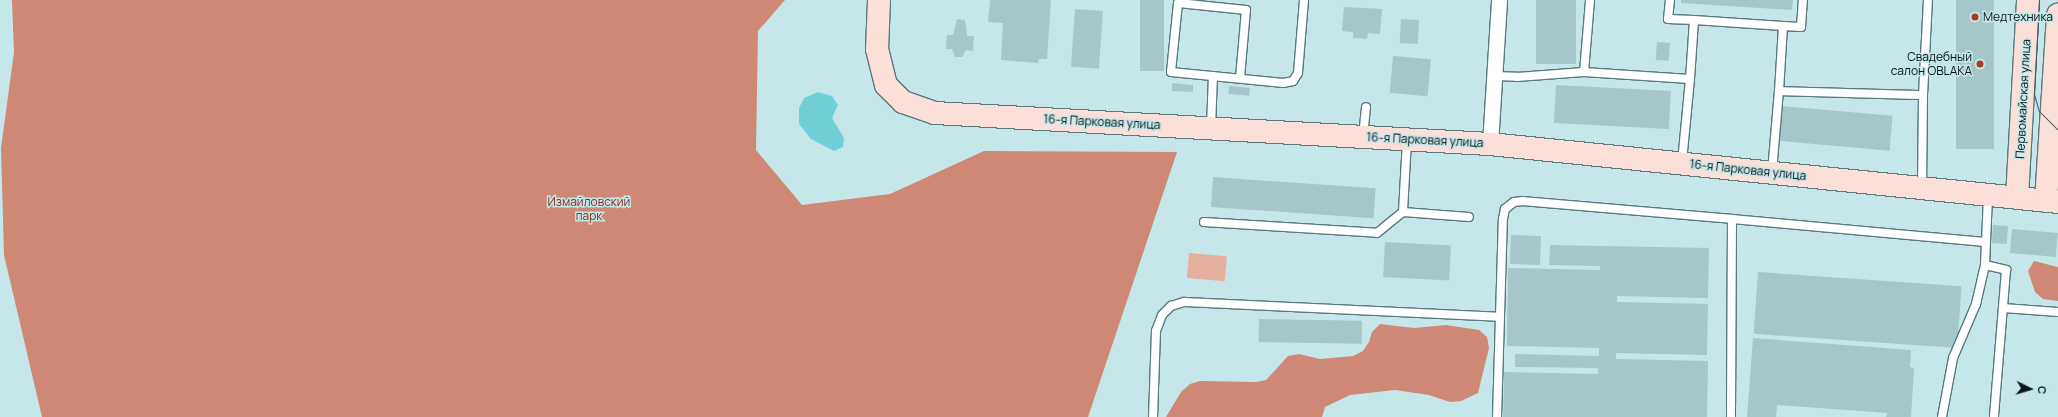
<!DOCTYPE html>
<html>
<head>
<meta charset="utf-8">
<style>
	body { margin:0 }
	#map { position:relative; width:2058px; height:417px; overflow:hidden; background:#c5e7ea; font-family:Manrope,sans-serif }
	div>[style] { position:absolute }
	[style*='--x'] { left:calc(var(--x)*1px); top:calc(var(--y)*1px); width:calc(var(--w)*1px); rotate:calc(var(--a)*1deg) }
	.green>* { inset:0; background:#e5afa0; transform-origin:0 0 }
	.forest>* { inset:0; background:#ce8875 }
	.water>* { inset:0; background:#71d0d7 }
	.building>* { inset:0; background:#a5c7ca; transform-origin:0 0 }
	.roads { filter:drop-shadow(1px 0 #5a797c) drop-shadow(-1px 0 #5a797c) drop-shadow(0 1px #5a797c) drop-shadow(0 -1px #5a797c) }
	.lane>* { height:8px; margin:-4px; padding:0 4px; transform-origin:4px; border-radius:4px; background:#fff }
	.street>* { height:15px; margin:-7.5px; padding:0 7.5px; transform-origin:7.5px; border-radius:7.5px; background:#fff }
	.secondary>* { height:22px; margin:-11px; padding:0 11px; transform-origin:11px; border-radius:11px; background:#fbdfd8 }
	.tram>* { height:1px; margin:-0.5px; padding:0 0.5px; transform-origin:0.5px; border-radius:0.5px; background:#445758 }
	.dots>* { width:11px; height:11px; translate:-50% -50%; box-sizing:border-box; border:2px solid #c5e7ea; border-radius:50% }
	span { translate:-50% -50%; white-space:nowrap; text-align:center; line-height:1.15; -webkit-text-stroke:3px #c5e7ea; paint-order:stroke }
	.poi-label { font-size:12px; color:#091516 }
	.left { translate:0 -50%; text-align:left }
	.right { translate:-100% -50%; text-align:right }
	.street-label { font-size:12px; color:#091516 }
	.park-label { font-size:12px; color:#832f19 }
	.north { position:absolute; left:2010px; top:369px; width:40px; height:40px; -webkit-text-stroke:3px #c5e7ea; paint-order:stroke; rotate:95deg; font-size:11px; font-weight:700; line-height:16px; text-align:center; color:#091516 }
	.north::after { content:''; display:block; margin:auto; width:14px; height:18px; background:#091516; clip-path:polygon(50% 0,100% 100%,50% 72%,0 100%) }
</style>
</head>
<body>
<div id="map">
	<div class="green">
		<div style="left:1189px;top:253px;width:38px;height:25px;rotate:5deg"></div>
	</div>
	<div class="forest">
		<div style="clip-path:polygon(12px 0,785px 0,758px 31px,756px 150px,802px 205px,890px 194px,984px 151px,1177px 152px,1088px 417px,42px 417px,4px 255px,1px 148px,14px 52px)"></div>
		<div style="clip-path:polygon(2034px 261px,2058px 267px,2058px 301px,2043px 299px,2035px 292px,2028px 271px)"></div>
		<div style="clip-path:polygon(1380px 324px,1414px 328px,1446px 325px,1479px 330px,1487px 337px,1489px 348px,1478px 393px,1461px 401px,1450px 402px,1429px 395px,1395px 390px,1350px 395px,1325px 407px,1322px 417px,1166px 417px,1181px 392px,1190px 384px,1200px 381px,1256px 382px,1266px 380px,1288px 356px,1299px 354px,1320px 359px,1353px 356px,1363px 351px,1369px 342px,1372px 332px)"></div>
	</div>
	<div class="water">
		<div style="clip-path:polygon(818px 92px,832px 96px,838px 105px,832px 118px,844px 138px,843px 147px,834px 151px,811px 139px,799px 124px,799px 108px,804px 98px)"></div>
	</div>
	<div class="building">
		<div style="clip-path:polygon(990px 0,1051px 0,1047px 59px,1039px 59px,1038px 63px,1001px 60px,1003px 23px,988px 22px)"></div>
		<div style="left:1140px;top:0;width:24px;height:71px"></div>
		<div style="left:1536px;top:0;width:40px;height:64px"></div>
		<div style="clip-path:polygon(1681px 0,1793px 0,1792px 10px,1681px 3px)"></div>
		<div style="left:1956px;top:0;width:38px;height:149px"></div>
		<div style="clip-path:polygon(1344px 7px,1382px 9px,1380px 34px,1368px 33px,1367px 39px,1353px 38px,1353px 32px,1342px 31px)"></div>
		<div style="left:1075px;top:9px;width:28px;height:58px;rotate:4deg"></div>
		<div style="clip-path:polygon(957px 19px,965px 20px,967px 36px,974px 36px,973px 51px,966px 50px,962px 57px,955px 57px,952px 49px,946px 49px,947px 35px,953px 35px)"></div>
		<div style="left:1401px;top:19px;width:18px;height:24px;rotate:3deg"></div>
		<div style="left:1657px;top:42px;width:13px;height:18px;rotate:4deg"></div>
		<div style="left:1393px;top:56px;width:38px;height:37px;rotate:5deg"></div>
		<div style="clip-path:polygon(1172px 83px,1193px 85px,1193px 92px,1172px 91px)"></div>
		<div style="left:1556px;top:85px;width:115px;height:38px;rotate:3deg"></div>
		<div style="left:1229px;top:86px;width:21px;height:8px;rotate:5deg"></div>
		<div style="left:1781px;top:106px;width:112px;height:35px;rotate:5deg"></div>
		<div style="left:1213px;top:177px;width:163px;height:30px;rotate:4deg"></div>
		<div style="left:1993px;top:225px;width:15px;height:18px;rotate:4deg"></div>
		<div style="left:2012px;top:229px;width:46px;height:24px;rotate:5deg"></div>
		<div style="left:1511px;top:235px;width:30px;height:29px;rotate:2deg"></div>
		<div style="left:1385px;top:242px;width:66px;height:35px;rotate:3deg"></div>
		<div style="clip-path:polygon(1550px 245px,1709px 248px,1708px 298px,1617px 296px,1617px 302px,1708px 304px,1707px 355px,1616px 353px,1616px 359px,1708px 361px,1707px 417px,1503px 417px,1504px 372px,1598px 374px,1598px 368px,1515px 367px,1515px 354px,1599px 356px,1599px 348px,1507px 346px,1508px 268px,1600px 270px,1600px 266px,1549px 265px)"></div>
		<div style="left:1758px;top:272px;width:204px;height:62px;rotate:4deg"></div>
		<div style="left:1259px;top:319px;width:103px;height:23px;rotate:1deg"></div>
		<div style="clip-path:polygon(1753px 338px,1911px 350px,1910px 367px,1914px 368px,1911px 417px,1886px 417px,1887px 413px,1777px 405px,1776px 417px,1747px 417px)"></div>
	</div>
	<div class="roads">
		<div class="lane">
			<div style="--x:1670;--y:0;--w:19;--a:96"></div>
			<div style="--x:1668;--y:19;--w:26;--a:2"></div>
			<div style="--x:1783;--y:26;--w:18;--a:3"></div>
			<div style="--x:1801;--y:27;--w:27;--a:-86"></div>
			<div style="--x:1584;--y:72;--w:106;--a:3.8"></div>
			<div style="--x:1690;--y:79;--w:83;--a:95.5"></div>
			<div style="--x:1494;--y:76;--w:23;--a:2"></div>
			<div style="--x:1517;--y:77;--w:67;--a:-4.3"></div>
			<div style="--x:1584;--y:72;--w:72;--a:-85.2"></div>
			<div style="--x:1240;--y:78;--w:68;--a:-85"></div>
			<div style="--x:1246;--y:10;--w:68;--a:-174.1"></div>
			<div style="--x:1178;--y:3;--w:69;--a:95.8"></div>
			<div style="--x:1171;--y:72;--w:113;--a:5.6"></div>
			<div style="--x:1283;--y:83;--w:10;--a:-11"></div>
			<div style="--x:1293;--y:81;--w:9;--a:-58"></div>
			<div style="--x:1298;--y:73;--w:73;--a:-85.3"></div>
			<div style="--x:1690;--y:79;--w:59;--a:-86.1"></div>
			<div style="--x:1694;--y:20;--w:89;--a:3.9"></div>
			<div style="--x:1783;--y:26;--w:65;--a:93.5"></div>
			<div style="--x:1779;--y:91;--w:144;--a:1.6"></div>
			<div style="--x:1923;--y:95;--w:92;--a:90.6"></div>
			<div style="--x:1923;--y:95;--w:95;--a:-87"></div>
			<div style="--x:1211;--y:127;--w:51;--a:-87.8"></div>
			<div style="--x:1363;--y:136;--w:29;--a:-84"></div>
			<div style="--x:1407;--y:140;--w:72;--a:93.2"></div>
			<div style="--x:1403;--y:212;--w:66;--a:4.3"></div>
			<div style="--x:1772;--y:172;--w:81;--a:-85.1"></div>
			<div style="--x:1732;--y:219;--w:254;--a:5.2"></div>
			<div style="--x:1204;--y:222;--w:173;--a:3.6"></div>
			<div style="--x:1377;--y:233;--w:33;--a:-39"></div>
			<div style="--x:1985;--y:265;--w:22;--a:13"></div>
			<div style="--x:2006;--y:270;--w:147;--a:94.7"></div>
			<div style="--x:2003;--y:308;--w:55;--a:4.2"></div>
			<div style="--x:1153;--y:417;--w:86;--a:-88"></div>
			<div style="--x:1156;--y:331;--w:17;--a:-69"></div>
			<div style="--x:1162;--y:315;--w:13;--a:-45"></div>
			<div style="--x:1171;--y:306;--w:14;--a:-17"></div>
			<div style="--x:1184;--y:302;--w:316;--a:2.7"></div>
			<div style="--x:1497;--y:417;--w:198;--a:-88.3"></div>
			<div style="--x:1503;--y:219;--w:10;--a:-79"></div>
			<div style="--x:1505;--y:209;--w:11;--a:-38"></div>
			<div style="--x:1514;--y:202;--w:9;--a:-6"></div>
			<div style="--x:1523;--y:201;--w:210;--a:4.9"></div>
			<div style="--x:1732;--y:219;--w:198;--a:90.3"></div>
			<div style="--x:1942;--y:417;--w:60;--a:-79.4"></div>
			<div style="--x:1953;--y:358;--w:59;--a:-66.9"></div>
			<div style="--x:1976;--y:304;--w:40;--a:-77"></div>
			<div style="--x:1985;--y:265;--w:70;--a:-87.5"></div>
		</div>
		<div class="street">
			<div style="--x:1490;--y:144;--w:144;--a:-86.4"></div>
		</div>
		<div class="secondary">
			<div style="--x:879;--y:0;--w:49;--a:92.3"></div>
			<div style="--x:877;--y:49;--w:37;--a:76"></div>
			<div style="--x:886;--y:85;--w:24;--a:45"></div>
			<div style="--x:903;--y:102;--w:34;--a:19"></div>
			<div style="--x:935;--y:113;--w:556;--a:3.2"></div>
			<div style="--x:1490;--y:144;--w:571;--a:5.83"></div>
			<div style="--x:2017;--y:198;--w:198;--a:-86.8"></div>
			<div style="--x:2046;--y:201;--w:187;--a:-86.3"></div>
		</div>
	</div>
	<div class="tram">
		<div style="--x:2039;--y:0;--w:94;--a:93"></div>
		<div style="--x:2034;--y:94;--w:18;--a:74"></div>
		<div style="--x:2039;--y:111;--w:27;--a:45"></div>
	</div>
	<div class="dots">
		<div style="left:1975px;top:17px;background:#a53c20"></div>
		<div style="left:1980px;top:64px;background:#a53c20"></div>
	</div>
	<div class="poi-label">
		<span class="left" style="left:1983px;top:17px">Медтехника</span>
		<span class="right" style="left:1972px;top:64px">Свадебный<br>салон OBLAKA</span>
	</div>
	<div class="street-label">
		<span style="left:2023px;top:99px;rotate:-87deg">Первомайская улица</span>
		<span style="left:1102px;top:122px;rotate:3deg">16-я Парковая улица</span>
		<span style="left:1425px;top:140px;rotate:3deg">16-я Парковая улица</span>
		<span style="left:1748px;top:170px;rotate:6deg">16-я Парковая улица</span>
	</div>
	<div class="park-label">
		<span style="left:589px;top:209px">Измайловский<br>парк</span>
	</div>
	<div class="north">С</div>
</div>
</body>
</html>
